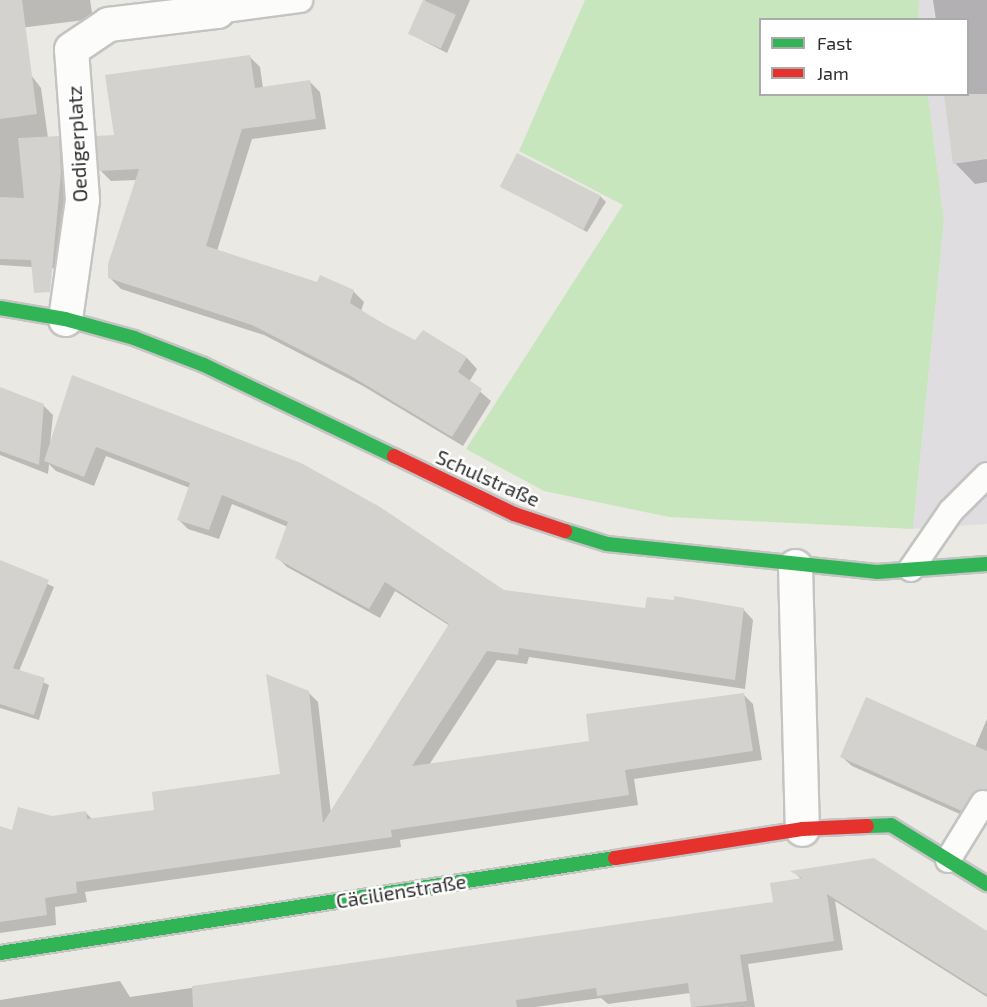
<!DOCTYPE html>
<html>
<head>
<meta charset="utf-8">
<style>
	body { margin:0 }
	#map { position:relative; width:987px; height:1007px; overflow:hidden; background:#eae9e4; font-family:"Exo 2",sans-serif }
	div>[style] { position:absolute }
	[style*='--x'] { left:calc(var(--x)*1px); top:calc(var(--y)*1px); width:calc(var(--w)*1px); rotate:calc(var(--a)*1deg) }
	.industrial>* { inset:0; background:#dfdddf }
	.green>* { inset:0; background:#c8e6be }
	.shadow>* { inset:0; background:#0003 }
	.building>* { inset:0; background:#d3d2ce; transform-origin:0 0 }
	.roads { filter:drop-shadow(2px 0 #c4c4c4) drop-shadow(-2px 0 #c4c4c4) drop-shadow(0 2px #c4c4c4) drop-shadow(0 -2px #c4c4c4) }
	.lane>* { height:24px; margin:-12px; padding:0 12px; transform-origin:12px; border-radius:12px; background:#fcfcfb }
	.street>* { height:33px; margin:-16.5px; padding:0 16.5px; transform-origin:16.5px; border-radius:16.5px; background:#fcfcfb }
	.fast>* { height:14px; margin:-7px; padding:0 7px; transform-origin:7px; border-radius:7px; background:#30b455 }
	.jam>* { height:14px; margin:-7px; padding:0 7px; transform-origin:7px; border-radius:7px; background:#e5322d }
	span { translate:-50% -50%; white-space:nowrap; text-align:center; line-height:1.15; -webkit-text-stroke:5px #fff; paint-order:stroke }
	.street-label { font-size:20px; color:#2d2d2d }
	.legend { position:absolute; left:759px; top:18px; width:210px; height:78px; box-sizing:border-box; background:#fff; border:2px solid #ababab; margin:0; padding:8px 10px; list-style:none; font-size:18px; color:#2d2d2d }
	.legend li { display:flex; align-items:center; gap:12px; height:30px }
	.legend b { width:30px; border:2px solid #ababab }
</style>
</head>
<body>
<div id="map">
	<div class="industrial">
		<div style="clip-path:polygon(919px 0,987px 0,987px 524px,913px 529px,944px 221px,928px 95px,968px 94px,968px 20px,918px 19px)"></div>
	</div>
	<div class="green">
		<div style="clip-path:polygon(585px 0,919px 0,918px 19px,760px 20px,760px 94px,928px 95px,944px 221px,913px 529px,669px 517px,544px 491px,466px 449px,623px 205px,519px 151px)"></div>
	</div>
	<div class="shadow">
		<div style="clip-path:polygon(0 0,90px 0,93px 19px,3px 30px)"></div>
		<div style="clip-path:polygon(425px 0,470px 0,447px 53px,410px 34px)"></div>
		<div style="clip-path:polygon(933px 0,987px 0,987px 182px,975px 184px,955px 163px,968px 94px,968px 20px,936px 20px)"></div>
		<div style="clip-path:polygon(0 35px,41px 88px,48px 138px,58px 138px,67px 147px,70px 183px,63px 269px,0 265px)"></div>
		<div style="clip-path:polygon(250px 57px,260px 67px,263px 88px,310px 82px,320px 92px,326px 129px,252px 139px,217px 251px,317px 284px,321px 277px,354px 292px,364px 302px,361px 311px,415px 342px,423px 332px,467px 358px,477px 369px,469px 382px,491px 401px,463px 446px,363px 386px,264px 335px,121px 289px,110px 278px,137px 180px,111px 181px,100px 170px,116px 137px)"></div>
		<div style="clip-path:polygon(506px 188px,600px 196px,606px 202px,587px 232px)"></div>
		<div style="clip-path:polygon(73px 377px,503px 591px,647px 609px,743px 609px,753px 620px,745px 689px,529px 657px,527px 664px,497px 660px,429px 765px,591px 742px,743px 694px,753px 704px,762px 760px,634px 779px,638px 805px,400px 840px,401px 847px,85px 892px,87px 902px,55px 907px,56px 925px,0 933px,0 828px,13px 832px,52px 818px,86px 813px,93px 820px,156px 811px,282px 775px,308px 692px,318px 702px,331px 814px,450px 626px,395px 591px,380px 618px,287px 567px,277px 557px,288px 527px,232px 504px,219px 539px,188px 529px,178px 519px,190px 488px,106px 456px,94px 486px,56px 471px,49px 464px,48px 474px,0 455px,0 389px,43px 405px,53px 415px,50px 444px)"></div>
		<div style="clip-path:polygon(0 562px,54px 587px,19px 671px,49px 685px,39px 720px,0 708px)"></div>
		<div style="clip-path:polygon(987px 719px,987px 800px,971px 819px,852px 766px,842px 757px,975px 747px)"></div>
		<div style="clip-path:polygon(794px 872px,987px 931px,987px 997px,835px 901px,843px 950px,748px 964px,755px 1007px,692px 1007px,690px 993px,608px 1004px,601px 998px,535px 1007px,0 1007px,0 1000px,120px 981px,130px 997px,774px 903px,802px 880px)"></div>
	</div>
	<div class="building">
		<div style="clip-path:polygon(0 0,22px 0,37px 114px,0 119px)"></div>
		<div style="left:423px;top:0;width:36px;height:37px;rotate:24deg"></div>
		<div style="clip-path:polygon(250px 55px,255px 88px,310px 80px,316px 119px,242px 129px,206px 246px,317px 282px,320px 275px,354px 290px,350px 303px,382px 323px,415px 340px,423px 330px,467px 357px,458px 372px,482px 389px,452px 437px,351px 376px,252px 325px,108px 278px,108px 264px,139px 169px,99px 171px,96px 136px,114px 135px,105px 75px)"></div>
		<div style="clip-path:polygon(944px 94px,987px 94px,987px 159px,953px 164px)"></div>
		<div style="clip-path:polygon(59px 136px,61px 173px,50px 292px,34px 293px,31px 260px,0 259px,0 197px,24px 198px,18px 138px)"></div>
		<div style="left:517px;top:153px;width:94px;height:38px;rotate:27deg"></div>
		<div style="clip-path:polygon(72px 375px,301px 463px,380px 507px,504px 590px,645px 608px,647px 597px,674px 600px,674px 596px,744px 608px,735px 680px,519px 648px,518px 655px,487px 651px,412px 766px,589px 741px,586px 714px,744px 693px,753px 751px,625px 770px,629px 795px,391px 830px,392px 837px,76px 882px,77px 893px,45px 898px,47px 915px,0 922px,0 826px,12px 830px,18px 807px,52px 816px,86px 811px,87px 819px,154px 810px,152px 792px,280px 774px,266px 674px,309px 691px,323px 823px,449px 624px,385px 582px,369px 609px,275px 558px,288px 522px,222px 495px,209px 530px,177px 520px,190px 483px,96px 447px,84px 477px,44px 461px)"></div>
		<div style="clip-path:polygon(0 387px,44px 404px,39px 465px,0 451px)"></div>
		<div style="clip-path:polygon(0 560px,49px 580px,13px 668px,45px 678px,34px 715px,0 704px)"></div>
		<div style="clip-path:polygon(866px 697px,987px 751px,987px 790px,976px 791px,962px 811px,840px 757px)"></div>
		<div style="clip-path:polygon(874px 858px,987px 931px,987px 995px,827px 894px,834px 941px,740px 955px,747px 1001px,691px 1007px,688px 983px,597px 996px,596px 988px,516px 1000px,517px 1007px,193px 1007px,192px 986px,773px 902px,770px 883px,802px 878px,790px 871px)"></div>
	</div>
	<div class="roads">
		<div class="lane">
			<div style="--x:217;--y:11;--w:84;--a:-7.5"></div>
			<div style="--x:911;--y:569;--w:70;--a:-55.4"></div>
			<div style="--x:951;--y:511;--w:51;--a:-45"></div>
			<div style="--x:948;--y:860;--w:67;--a:-58.4"></div>
		</div>
		<div class="street">
			<div style="--x:65;--y:319;--w:121;--a:-81.9"></div>
			<div style="--x:82;--y:199;--w:150;--a:-94.2"></div>
			<div style="--x:71;--y:49;--w:45;--a:-34"></div>
			<div style="--x:108;--y:24;--w:110;--a:-6.8"></div>
			<div style="--x:217;--y:11;--w:11;--a:-100"></div>
			<div style="--x:795;--y:566;--w:263;--a:88.5"></div>
		</div>
		<div class="fast">
			<div style="--x:0;--y:308;--w:66;--a:9.6"></div>
			<div style="--x:65;--y:319;--w:72;--a:15.4"></div>
			<div style="--x:134;--y:338;--w:75;--a:21.1"></div>
			<div style="--x:204;--y:365;--w:211;--a:25.6"></div>
			<div style="--x:565;--y:531;--w:44;--a:17.2"></div>
			<div style="--x:607;--y:544;--w:271;--a:5.9"></div>
			<div style="--x:877;--y:572;--w:110;--a:-4.2"></div>
			<div style="--x:867;--y:826;--w:24;--a:-2"></div>
			<div style="--x:891;--y:825;--w:113;--a:31.6"></div>
			<div style="--x:0;--y:953;--w:622;--a:-8.78"></div>
		</div>
		<div class="jam">
			<div style="--x:394;--y:456;--w:133;--a:25.8"></div>
			<div style="--x:514;--y:514;--w:54;--a:18.4"></div>
			<div style="--x:615;--y:858;--w:189;--a:-8.8"></div>
			<div style="--x:802;--y:829;--w:65;--a:-2.6"></div>
		</div>
	</div>
	<div class="street-label">
		<span style="left:77px;top:144px;rotate:-93deg">Oedigerplatz</span>
		<span style="left:488px;top:478px;rotate:24deg">Schulstraße</span>
		<span style="left:401px;top:891px;rotate:-9deg">Cäcilienstraße</span>
	</div>
	<ul class="legend">
	<li><b style="height:8px;background:#30b455"></b>Fast</li>
	<li><b style="height:8px;background:#e5322d"></b>Jam</li>
	</ul>
</div>
</body>
</html>
